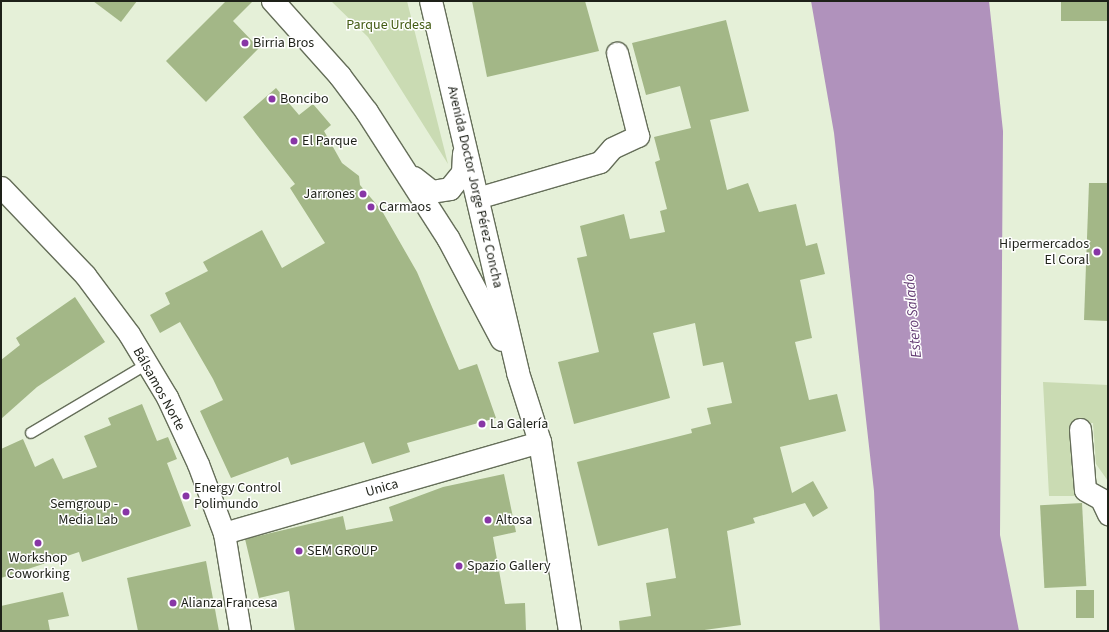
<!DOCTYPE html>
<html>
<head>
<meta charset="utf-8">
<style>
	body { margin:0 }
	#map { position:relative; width:1109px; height:632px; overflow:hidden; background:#e5f0d8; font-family:"Source Sans 3",sans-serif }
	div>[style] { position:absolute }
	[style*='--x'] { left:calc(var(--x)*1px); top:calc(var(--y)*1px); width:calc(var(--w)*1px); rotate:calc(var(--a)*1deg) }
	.green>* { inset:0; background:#cadbb3 }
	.water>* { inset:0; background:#b092bc }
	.building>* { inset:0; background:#a3b787; transform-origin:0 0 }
	.roads { filter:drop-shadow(1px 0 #656e59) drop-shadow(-1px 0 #656e59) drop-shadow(0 1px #656e59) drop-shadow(0 -1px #656e59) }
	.lane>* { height:10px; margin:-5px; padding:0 5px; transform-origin:5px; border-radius:5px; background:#fff }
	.street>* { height:21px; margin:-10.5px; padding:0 10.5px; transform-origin:10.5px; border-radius:10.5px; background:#fff }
	.secondary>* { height:22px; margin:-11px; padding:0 11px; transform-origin:11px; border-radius:11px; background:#fff }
	.dots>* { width:11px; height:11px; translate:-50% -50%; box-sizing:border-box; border:2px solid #fff; border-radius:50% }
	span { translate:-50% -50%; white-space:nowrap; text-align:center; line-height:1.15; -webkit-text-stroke:3px #fff; paint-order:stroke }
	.park-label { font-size:14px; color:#435b13 }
	.poi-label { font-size:14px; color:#1e2119 }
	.left { translate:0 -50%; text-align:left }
	.right { translate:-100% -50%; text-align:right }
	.street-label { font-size:14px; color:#1e2119 }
	.water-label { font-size:15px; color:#643d74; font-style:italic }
	.frame { position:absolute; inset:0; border:2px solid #1e2119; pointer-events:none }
</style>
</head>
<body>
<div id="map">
	<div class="green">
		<div style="clip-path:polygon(331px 1px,407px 1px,448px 164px,368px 37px)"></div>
		<div style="clip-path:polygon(1043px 382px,1108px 385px,1108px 481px,1096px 464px,1093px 423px,1078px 424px,1078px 496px,1049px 496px)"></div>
	</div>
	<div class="water">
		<div style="clip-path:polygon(811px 1px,989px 1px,1003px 131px,1000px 535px,1019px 631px,880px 631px,874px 491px,834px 133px)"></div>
	</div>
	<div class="building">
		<div style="clip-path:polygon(93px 1px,137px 1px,121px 22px)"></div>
		<div style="clip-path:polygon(226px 1px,253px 1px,233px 21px,259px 48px,206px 102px,166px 61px)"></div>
		<div style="clip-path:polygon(472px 1px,585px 1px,599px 51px,487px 77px)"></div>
		<div style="left:1061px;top:1px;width:47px;height:20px"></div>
		<div style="clip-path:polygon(726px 20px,749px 111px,710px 120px,727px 190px,748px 183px,759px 212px,796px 204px,806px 246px,817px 243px,825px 274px,800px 280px,812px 338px,795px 342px,809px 400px,837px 394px,846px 431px,780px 447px,792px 493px,813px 481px,828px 508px,813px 517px,805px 503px,753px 518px,755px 523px,727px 531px,741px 625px,697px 631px,620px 631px,619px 621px,651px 616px,646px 583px,676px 578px,668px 528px,598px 546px,577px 462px,692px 433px,691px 429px,711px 424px,707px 408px,732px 403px,723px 362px,703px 366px,695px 323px,653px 333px,670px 398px,574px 424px,558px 362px,599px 352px,577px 258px,587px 256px,580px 226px,624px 214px,630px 239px,665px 232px,660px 211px,667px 209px,655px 162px,660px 160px,654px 137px,691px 128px,680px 86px,646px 95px,632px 43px)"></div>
		<div style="clip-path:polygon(276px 88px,299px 115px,313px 104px,331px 125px,324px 131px,342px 163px,359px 176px,360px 185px,382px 211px,417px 272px,459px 370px,477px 364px,496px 418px,407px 443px,410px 452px,372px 464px,364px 442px,291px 465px,288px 457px,231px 478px,200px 411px,223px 400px,213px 379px,180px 322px,160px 333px,150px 315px,170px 304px,165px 293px,208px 271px,203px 262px,262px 230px,282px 268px,325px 243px,290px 188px,295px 184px,243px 117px)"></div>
		<div style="clip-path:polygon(1089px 183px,1108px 183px,1108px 321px,1084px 320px)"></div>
		<div style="clip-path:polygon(75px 297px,105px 342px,37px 387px,1px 419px,1px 360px,20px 345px,16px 338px)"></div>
		<div style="clip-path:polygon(142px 404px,157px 441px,168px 437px,177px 459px,167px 463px,191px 526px,82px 562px,79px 552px,1px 578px,1px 449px,23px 439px,35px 467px,53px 458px,63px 479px,97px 467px,84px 436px,111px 425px,108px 418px)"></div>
		<div style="clip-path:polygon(504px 474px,516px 532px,493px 537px,505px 604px,525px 603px,526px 631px,295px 631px,289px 591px,259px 598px,245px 539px,343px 516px,346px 530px,393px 521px,389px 507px,443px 487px)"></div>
		<div style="left:1082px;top:503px;width:83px;height:42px;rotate:87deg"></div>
		<div style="clip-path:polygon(206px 561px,219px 631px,138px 631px,127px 578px)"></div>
		<div style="left:1076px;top:590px;width:18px;height:28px"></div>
		<div style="clip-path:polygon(63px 592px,69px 616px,48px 620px,50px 631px,1px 631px,1px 606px)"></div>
	</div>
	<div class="roads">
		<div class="lane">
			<div style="--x:31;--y:433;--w:135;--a:-30.7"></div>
		</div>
		<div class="street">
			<div style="--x:1;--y:187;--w:122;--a:46.3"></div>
			<div style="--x:85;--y:275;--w:74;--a:53.3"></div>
			<div style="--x:129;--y:334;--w:74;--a:58.9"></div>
			<div style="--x:167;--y:397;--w:74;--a:65.2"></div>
			<div style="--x:198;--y:464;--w:74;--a:69.4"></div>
			<div style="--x:224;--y:533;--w:99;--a:80.7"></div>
			<div style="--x:477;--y:198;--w:128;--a:-16.3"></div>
			<div style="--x:600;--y:162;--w:18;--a:-49"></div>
			<div style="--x:612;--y:148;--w:29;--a:-25"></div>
			<div style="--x:638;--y:136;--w:86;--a:-104.2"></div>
			<div style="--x:1080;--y:429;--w:61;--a:85.3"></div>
			<div style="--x:1085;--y:490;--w:18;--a:29"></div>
			<div style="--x:1101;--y:499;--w:17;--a:65"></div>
			<div style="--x:224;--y:533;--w:329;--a:-16.1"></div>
		</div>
		<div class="secondary">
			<div style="--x:273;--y:1;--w:101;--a:48.2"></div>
			<div style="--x:340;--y:76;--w:45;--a:53.1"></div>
			<div style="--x:367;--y:112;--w:150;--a:57.3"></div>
			<div style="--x:448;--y:238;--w:115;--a:62.1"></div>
			<div style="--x:431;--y:1;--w:382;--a:76.8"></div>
			<div style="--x:518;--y:373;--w:72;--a:72.3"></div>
			<div style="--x:540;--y:442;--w:191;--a:81"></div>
			<div style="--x:414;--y:178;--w:23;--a:38"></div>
			<div style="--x:432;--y:192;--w:18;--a:-9"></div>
			<div style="--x:450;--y:189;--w:21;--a:-51"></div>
			<div style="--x:463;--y:173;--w:19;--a:-87"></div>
		</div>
	</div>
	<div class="dots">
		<div style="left:245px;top:43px;background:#8836a6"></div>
		<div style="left:272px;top:99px;background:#8836a6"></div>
		<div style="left:294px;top:141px;background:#8836a6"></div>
		<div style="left:363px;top:194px;background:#8836a6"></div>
		<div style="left:371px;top:207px;background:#8836a6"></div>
		<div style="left:1097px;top:252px;background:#8836a6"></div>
		<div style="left:482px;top:424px;background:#8836a6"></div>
		<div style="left:186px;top:496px;background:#8836a6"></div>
		<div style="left:126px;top:512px;background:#8836a6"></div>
		<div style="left:488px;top:520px;background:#8836a6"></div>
		<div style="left:38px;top:543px;background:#8836a6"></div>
		<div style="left:299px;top:551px;background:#8836a6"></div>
		<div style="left:459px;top:566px;background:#8836a6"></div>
		<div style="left:173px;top:603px;background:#8836a6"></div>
	</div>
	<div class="park-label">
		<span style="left:389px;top:25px">Parque Urdesa</span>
	</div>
	<div class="poi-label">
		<span class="left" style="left:253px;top:43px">Birria Bros</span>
		<span class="left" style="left:280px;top:99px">Boncibo</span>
		<span class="left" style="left:302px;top:141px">El Parque</span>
		<span class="right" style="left:355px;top:194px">Jarrones</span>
		<span class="left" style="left:379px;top:207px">Carmaos</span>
		<span class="right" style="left:1089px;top:252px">Hipermercados<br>El Coral</span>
		<span class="left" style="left:490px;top:424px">La Galería</span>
		<span class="left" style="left:194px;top:496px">Energy Control<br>Polimundo</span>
		<span class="right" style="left:118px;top:512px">Semgroup -<br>Media Lab</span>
		<span class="left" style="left:496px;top:520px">Altosa</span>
		<span class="left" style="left:307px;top:551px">SEM GROUP</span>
		<span style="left:38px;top:566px">Workshop<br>Coworking</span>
		<span class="left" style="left:467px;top:566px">Spazio Gallery</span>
		<span class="left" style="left:181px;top:603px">Alianza Francesa</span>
	</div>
	<div class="street-label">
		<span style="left:475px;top:187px;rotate:77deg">Avenida Doctor Jorge Pérez Concha</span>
		<span style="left:159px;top:389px;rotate:61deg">Bálsamos Norte</span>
		<span style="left:382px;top:488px;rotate:-16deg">Unica</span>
	</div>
	<div class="water-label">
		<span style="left:913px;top:316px;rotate:-95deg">Estero Salado</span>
	</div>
	<div class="frame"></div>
</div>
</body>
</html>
